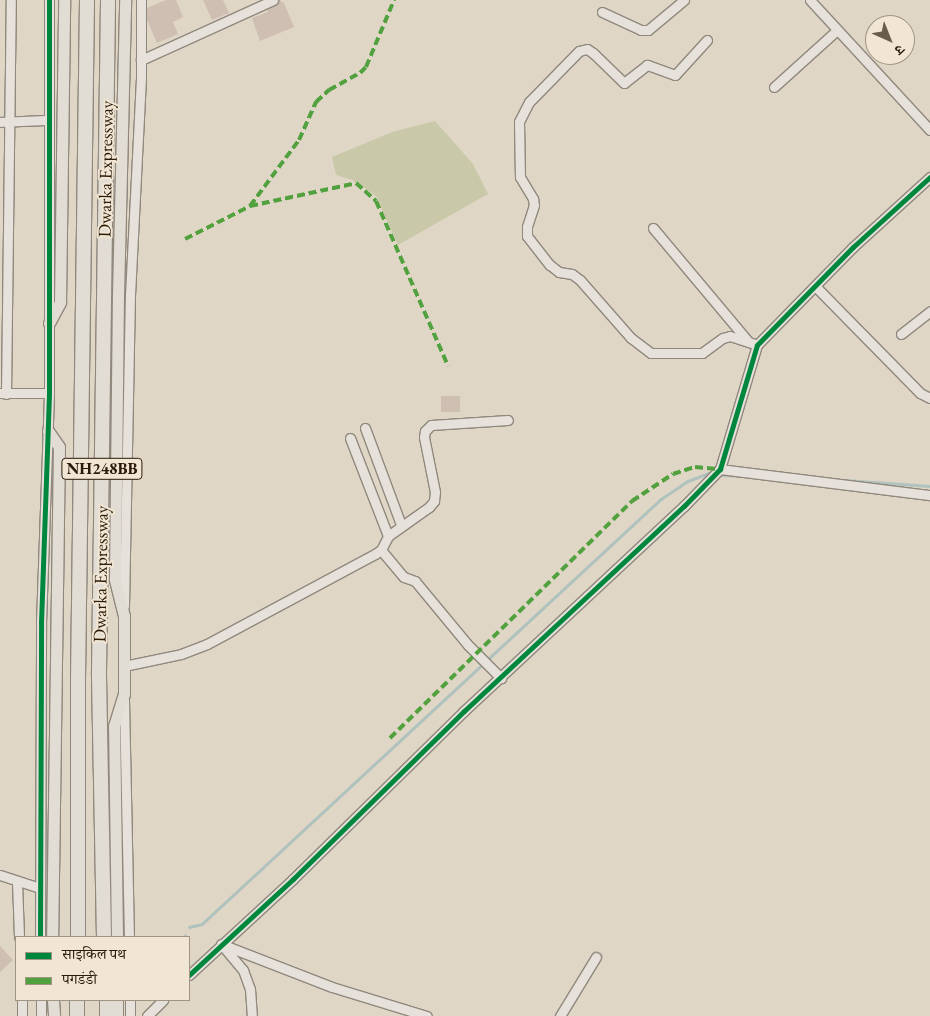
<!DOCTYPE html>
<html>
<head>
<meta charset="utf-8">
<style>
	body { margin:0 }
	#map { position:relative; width:930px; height:1016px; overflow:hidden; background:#e0d6c6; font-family:"EB Garamond","Noto Serif Devanagari",serif }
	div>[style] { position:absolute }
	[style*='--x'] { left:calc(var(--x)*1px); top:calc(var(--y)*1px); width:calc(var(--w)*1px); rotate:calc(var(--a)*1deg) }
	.green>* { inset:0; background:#c9c9a9 }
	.stream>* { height:2.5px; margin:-1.25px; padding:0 1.25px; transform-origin:1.25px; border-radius:1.25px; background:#afc2bd }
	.building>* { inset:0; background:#cebfb2; transform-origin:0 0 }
	.roads { filter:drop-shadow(1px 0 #90887d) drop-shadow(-1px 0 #90887d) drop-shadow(0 1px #90887d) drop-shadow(0 -1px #90887d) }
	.minor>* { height:9px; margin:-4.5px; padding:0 4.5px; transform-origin:4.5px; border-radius:4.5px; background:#e6e1da }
	.major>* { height:11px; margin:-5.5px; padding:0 5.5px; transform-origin:5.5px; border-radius:5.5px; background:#e2ddd4 }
	.highway>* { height:14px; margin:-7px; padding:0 7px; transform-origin:7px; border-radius:7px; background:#e2ddd4 }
	.quiet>* { height:4px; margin-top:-2px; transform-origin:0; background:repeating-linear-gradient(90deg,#51a13e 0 8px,transparent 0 12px) }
	.cycleway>* { height:5px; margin:-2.5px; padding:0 2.5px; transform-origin:2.5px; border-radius:2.5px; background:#00873e }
	span { translate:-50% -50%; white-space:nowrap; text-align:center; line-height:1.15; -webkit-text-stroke:4px #f1e6d3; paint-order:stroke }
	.shield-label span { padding:1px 4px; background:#f1e6d3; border:1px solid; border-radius:4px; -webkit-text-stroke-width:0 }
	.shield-label { font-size:16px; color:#2a1a08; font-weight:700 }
	.street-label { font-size:18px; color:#2a1a08 }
	.legend { position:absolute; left:15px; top:936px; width:175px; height:65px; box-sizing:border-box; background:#f1e6d3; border:1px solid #a19482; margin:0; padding:6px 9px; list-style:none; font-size:15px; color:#2a1a08 }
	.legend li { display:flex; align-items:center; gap:10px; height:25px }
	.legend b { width:25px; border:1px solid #a19482 }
	.north { position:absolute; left:865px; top:15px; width:50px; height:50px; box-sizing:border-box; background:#f1e6d3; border:1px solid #a19482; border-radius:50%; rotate:136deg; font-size:14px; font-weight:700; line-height:20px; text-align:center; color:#2a1a08 }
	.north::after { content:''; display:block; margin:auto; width:18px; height:22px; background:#6a5c4a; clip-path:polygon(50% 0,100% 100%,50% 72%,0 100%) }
</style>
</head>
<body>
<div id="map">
	<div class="green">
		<div style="clip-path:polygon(435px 121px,473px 164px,488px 194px,398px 245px,376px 196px,353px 180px,336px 175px,332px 157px,392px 132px)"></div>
	</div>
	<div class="stream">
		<div style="--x:722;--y:475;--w:21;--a:3"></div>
		<div style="--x:845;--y:480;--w:85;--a:4"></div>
		<div style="--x:487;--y:660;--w:237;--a:-42.8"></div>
		<div style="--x:661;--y:499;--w:32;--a:-34"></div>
		<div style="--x:688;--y:481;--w:22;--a:-21"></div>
		<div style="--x:189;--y:927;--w:13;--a:-13"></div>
		<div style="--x:202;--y:924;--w:383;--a:-42.8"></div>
		<div style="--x:185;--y:937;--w:1;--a:-90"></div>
	</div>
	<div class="building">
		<div style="clip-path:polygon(166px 0,176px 0,183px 17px,173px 22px,178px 34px,157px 43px,147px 20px,147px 8px)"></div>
		<div style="clip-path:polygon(203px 0,223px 0,229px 13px,212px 20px)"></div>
		<div style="clip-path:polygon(279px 0,284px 3px,294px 27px,260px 41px,252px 18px,268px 12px,267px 10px,276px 5px)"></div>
		<div style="left:441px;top:396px;width:19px;height:16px"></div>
		<div style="clip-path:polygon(0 946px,13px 960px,0 972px)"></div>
	</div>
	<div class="roads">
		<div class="minor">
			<div style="--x:810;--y:0;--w:177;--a:47.3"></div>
			<div style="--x:602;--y:12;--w:43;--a:24.8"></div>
			<div style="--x:641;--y:30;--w:7;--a:0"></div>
			<div style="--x:648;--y:30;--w:47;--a:-39.8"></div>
			<div style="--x:707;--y:40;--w:47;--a:132.4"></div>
			<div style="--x:675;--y:75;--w:30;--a:-160"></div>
			<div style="--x:647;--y:65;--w:29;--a:142"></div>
			<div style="--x:624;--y:83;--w:43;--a:-135.9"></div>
			<div style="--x:593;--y:53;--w:7;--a:-146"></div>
			<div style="--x:587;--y:49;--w:8;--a:166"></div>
			<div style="--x:579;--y:51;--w:71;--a:134.4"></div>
			<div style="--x:529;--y:102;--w:22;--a:117"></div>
			<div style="--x:519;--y:122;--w:55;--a:89"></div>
			<div style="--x:520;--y:177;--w:26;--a:59"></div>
			<div style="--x:533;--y:199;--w:6;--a:81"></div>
			<div style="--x:534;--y:205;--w:23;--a:108"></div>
			<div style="--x:527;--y:227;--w:9;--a:90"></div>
			<div style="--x:527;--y:236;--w:37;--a:52"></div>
			<div style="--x:550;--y:265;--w:11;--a:38"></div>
			<div style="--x:559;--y:272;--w:13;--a:9"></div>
			<div style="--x:572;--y:274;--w:10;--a:37"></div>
			<div style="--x:580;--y:280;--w:77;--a:48.7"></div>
			<div style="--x:631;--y:338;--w:25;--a:37"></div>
			<div style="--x:651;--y:353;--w:51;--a:0"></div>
			<div style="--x:702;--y:353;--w:26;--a:-36"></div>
			<div style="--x:723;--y:338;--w:7;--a:-16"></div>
			<div style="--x:730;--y:336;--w:28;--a:18"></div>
			<div style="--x:141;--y:60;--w:145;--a:-24.4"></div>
			<div style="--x:774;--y:87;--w:85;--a:-42.1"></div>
			<div style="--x:0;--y:122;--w:47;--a:-2.4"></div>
			<div style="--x:653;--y:228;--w:146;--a:50"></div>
			<div style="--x:815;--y:286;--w:150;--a:45.5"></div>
			<div style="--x:920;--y:393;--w:11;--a:27"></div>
			<div style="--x:901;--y:334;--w:37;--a:-38"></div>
			<div style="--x:0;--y:393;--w:49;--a:0"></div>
			<div style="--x:6;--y:394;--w:394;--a:-89.3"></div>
			<div style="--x:365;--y:428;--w:103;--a:69.6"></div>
			<div style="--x:350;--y:438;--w:105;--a:68.8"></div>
			<div style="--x:720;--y:469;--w:212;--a:7.1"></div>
			<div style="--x:381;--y:550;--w:35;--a:50"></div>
			<div style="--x:404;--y:577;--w:12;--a:20"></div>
			<div style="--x:415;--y:581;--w:83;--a:50.4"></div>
			<div style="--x:468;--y:645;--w:47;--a:45"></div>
			<div style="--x:124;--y:606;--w:311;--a:-88.9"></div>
			<div style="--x:130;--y:295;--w:217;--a:-87.1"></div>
			<div style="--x:141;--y:78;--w:78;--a:-90"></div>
			<div style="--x:124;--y:666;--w:58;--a:-11.9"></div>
			<div style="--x:181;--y:654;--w:28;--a:-21"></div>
			<div style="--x:207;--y:644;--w:191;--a:-28.2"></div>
			<div style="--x:375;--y:554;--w:7;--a:-34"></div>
			<div style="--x:381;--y:550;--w:16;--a:-63"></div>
			<div style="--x:388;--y:536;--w:50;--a:-35.3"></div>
			<div style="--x:429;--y:507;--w:8;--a:-50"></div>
			<div style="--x:434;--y:501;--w:9;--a:-84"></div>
			<div style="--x:435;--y:492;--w:56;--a:-101.3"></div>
			<div style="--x:424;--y:437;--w:6;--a:-81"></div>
			<div style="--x:425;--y:431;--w:8;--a:-45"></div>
			<div style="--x:431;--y:425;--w:77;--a:-3.7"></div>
			<div style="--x:124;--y:700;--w:237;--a:88.8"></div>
			<div style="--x:0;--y:875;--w:42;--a:18"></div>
			<div style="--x:17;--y:882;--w:55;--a:87.9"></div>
			<div style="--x:40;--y:937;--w:314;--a:-89.8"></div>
			<div style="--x:41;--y:623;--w:230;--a:-88"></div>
			<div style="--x:49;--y:393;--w:393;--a:-90"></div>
			<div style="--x:221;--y:944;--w:119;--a:21.2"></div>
			<div style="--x:332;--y:987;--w:99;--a:17"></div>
			<div style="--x:222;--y:945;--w:33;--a:50"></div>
			<div style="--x:243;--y:970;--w:20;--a:70"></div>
			<div style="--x:250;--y:989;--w:27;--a:86"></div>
			<div style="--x:189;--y:975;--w:142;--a:-42.7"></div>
			<div style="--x:293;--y:879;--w:240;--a:-44.5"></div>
			<div style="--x:464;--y:711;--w:301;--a:-43"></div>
			<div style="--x:684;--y:506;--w:52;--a:-45.8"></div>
			<div style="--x:720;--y:469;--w:129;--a:-73.4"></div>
			<div style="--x:757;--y:345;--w:137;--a:-45.6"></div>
			<div style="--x:853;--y:247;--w:104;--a:-42.3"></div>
			<div style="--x:22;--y:1000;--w:16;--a:90"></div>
			<div style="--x:41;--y:1000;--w:16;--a:90"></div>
			<div style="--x:130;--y:1000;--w:16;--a:90"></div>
			<div style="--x:147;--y:1016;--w:23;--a:-45"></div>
			<div style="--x:560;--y:1016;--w:69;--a:-58.6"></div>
		</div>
		<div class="major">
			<div style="--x:49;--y:323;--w:24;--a:-62"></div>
			<div style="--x:60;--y:302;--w:302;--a:-89.2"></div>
			<div style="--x:48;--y:431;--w:19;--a:55"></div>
			<div style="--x:59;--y:447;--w:490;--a:90.8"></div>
			<div style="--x:117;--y:937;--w:211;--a:-90.8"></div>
			<div style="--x:114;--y:726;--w:34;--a:-73"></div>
			<div style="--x:124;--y:694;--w:78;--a:-90"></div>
			<div style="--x:124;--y:616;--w:38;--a:-104"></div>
			<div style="--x:115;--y:579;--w:284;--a:-89.4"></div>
			<div style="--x:118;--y:295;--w:295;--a:-88.6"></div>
			<div style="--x:53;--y:1000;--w:16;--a:86"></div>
			<div style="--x:117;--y:1016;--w:16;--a:-90"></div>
		</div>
		<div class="highway">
			<div style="--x:78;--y:937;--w:258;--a:-90"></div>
			<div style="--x:78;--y:679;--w:679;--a:-89.24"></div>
			<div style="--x:104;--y:937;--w:265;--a:-91.1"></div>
			<div style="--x:99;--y:672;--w:672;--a:-89.23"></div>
			<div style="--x:107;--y:1000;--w:16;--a:90"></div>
			<div style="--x:77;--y:1016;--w:16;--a:-90"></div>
		</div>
	</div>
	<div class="quiet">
		<div style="--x:250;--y:206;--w:82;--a:-53.4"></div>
		<div style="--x:299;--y:140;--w:42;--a:-65.9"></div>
		<div style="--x:316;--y:102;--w:18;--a:-43"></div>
		<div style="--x:329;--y:90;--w:35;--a:-29"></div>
		<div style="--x:360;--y:73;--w:8;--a:-45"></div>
		<div style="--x:366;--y:67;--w:73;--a:-67.3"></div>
		<div style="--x:185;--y:239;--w:73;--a:-26.9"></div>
		<div style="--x:250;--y:206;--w:108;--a:-12.2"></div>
		<div style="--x:356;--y:183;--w:27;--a:42"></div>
		<div style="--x:376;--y:201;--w:180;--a:66.4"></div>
		<div style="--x:390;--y:738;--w:339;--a:-44.4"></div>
		<div style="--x:632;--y:501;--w:49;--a:-33.4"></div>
		<div style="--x:673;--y:474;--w:23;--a:-18"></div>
		<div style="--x:695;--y:467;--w:25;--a:5"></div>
	</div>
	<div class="cycleway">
		<div style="--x:40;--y:937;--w:314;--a:-89.8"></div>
		<div style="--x:41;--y:623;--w:230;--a:-88"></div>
		<div style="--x:49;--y:393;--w:393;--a:-90"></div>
		<div style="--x:189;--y:975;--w:142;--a:-42.7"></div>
		<div style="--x:293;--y:879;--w:240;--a:-44.5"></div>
		<div style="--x:464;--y:711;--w:301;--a:-43"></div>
		<div style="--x:684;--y:506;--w:52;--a:-45.8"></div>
		<div style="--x:720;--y:469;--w:129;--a:-73.4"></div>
		<div style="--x:757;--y:345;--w:137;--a:-45.6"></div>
		<div style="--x:853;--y:247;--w:104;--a:-42.3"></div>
	</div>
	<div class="shield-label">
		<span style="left:102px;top:469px">NH248BB</span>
	</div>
	<div class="street-label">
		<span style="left:106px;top:169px;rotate:-89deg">Dwarka Expressway</span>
		<span style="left:101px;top:574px;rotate:-89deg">Dwarka Expressway</span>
	</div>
	<ul class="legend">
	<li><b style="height:6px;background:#00873e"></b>साइकिल पथ</li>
	<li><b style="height:6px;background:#51a13e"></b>पगडंडी</li>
	</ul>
	<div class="north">उ</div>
</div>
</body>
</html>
